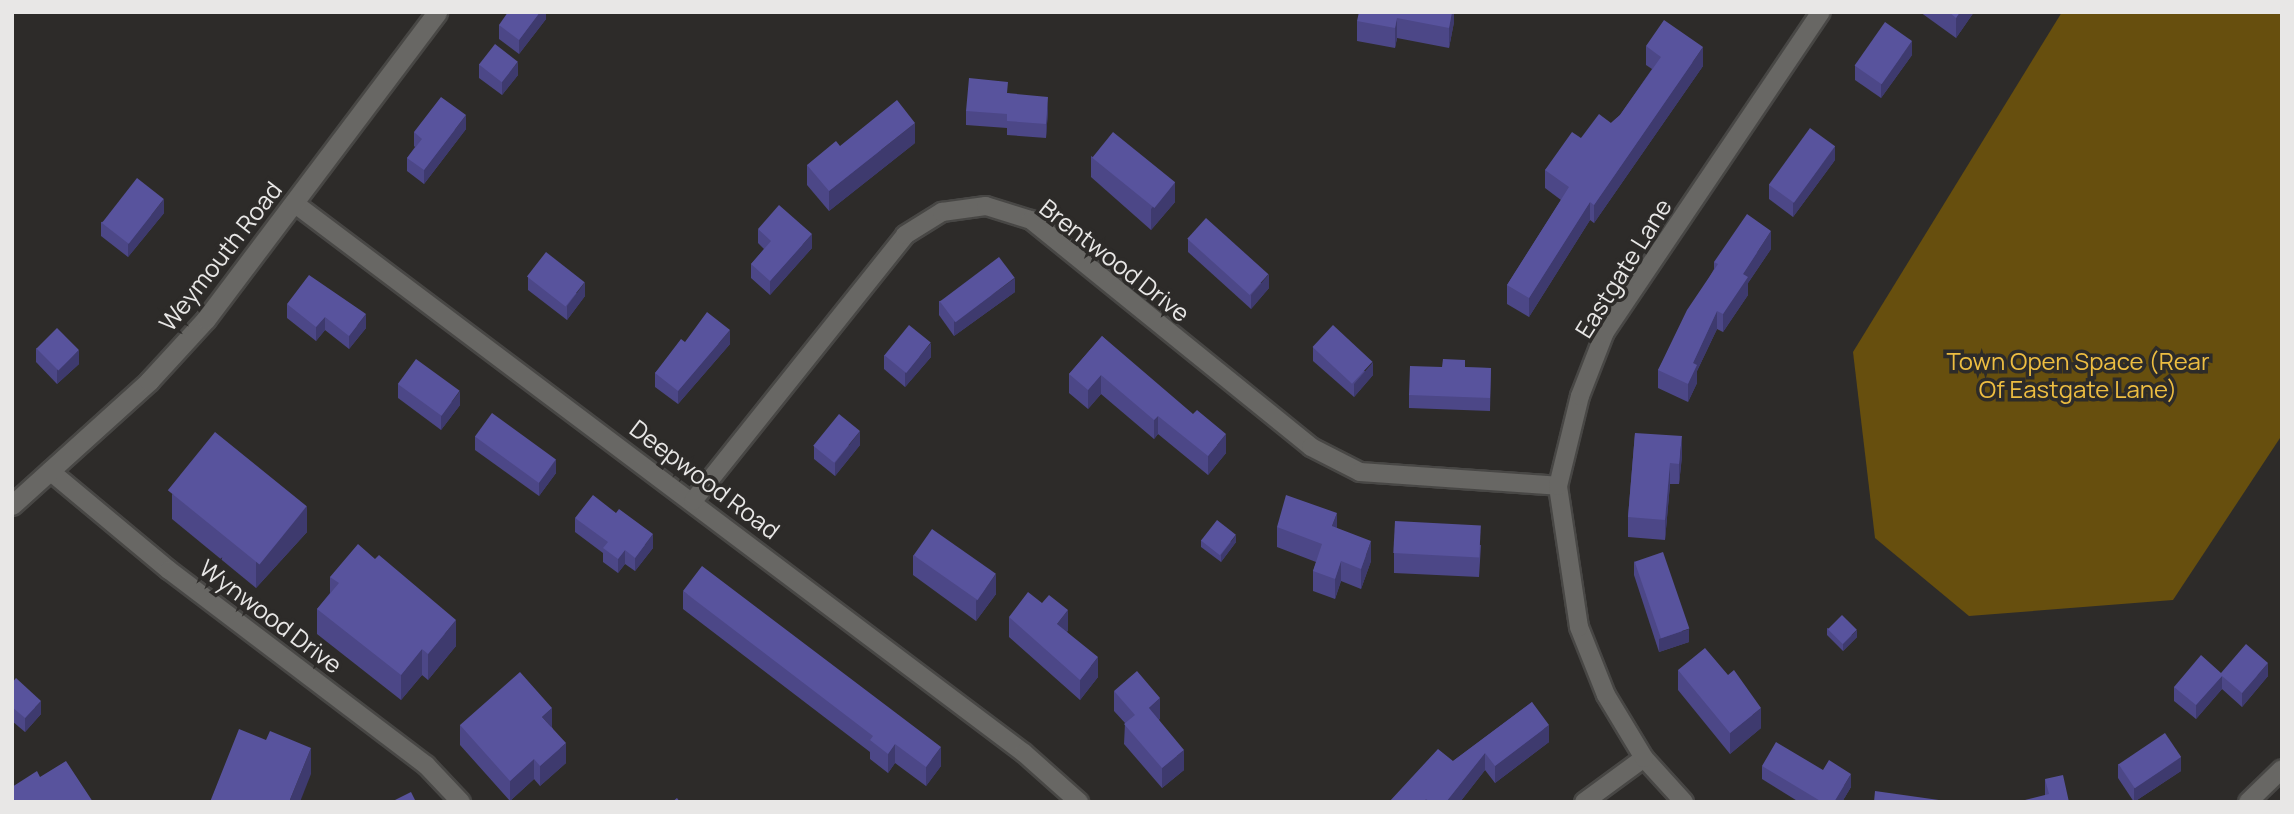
<!DOCTYPE html>
<html>
<head>
<meta charset="utf-8">
<style>
	body { margin:0 }
	#map { position:relative; width:2294px; height:814px; overflow:hidden; background:#2d2b29; font-family:Manrope,sans-serif }
	div>[style] { position:absolute }
	[style*='--x'] { left:calc(var(--x)*1px); top:calc(var(--y)*1px); width:calc(var(--w)*1px); rotate:calc(var(--a)*1deg) }
	.green>* { inset:0; background:#674f0e }
	.roads { filter:drop-shadow(2px 0 #484745) drop-shadow(-2px 0 #484745) drop-shadow(0 2px #484745) drop-shadow(0 -2px #484745) }
	.minor>* { height:18px; margin:-9px; padding:0 9px; transform-origin:9px; border-radius:9px; background:#686764 }
	.tertiary>* { height:19px; margin:-9.5px; padding:0 9.5px; transform-origin:9.5px; border-radius:9.5px; background:#686764 }
	.wall>* { inset:0; background:#4c4787 }
	.shaded-wall>* { inset:0; background:#3e3a6e }
	.building>* { inset:0; background:#58539d; transform-origin:0 0 }
	span { translate:-50% -50%; white-space:nowrap; text-align:center; line-height:1.15; -webkit-text-stroke:7px #2d2b29; paint-order:stroke }
	.street-label { font-size:24px; color:#e8e7e6 }
	.park-label { font-size:24px; color:#edbd41 }
	.frame { position:absolute; inset:0; border:14px solid #e8e7e6; pointer-events:none }
</style>
</head>
<body>
<div id="map">
	<div class="green">
		<div style="clip-path:polygon(2062px 12px,2282px 12px,2282px 435px,2173px 600px,1969px 616px,1875px 538px,1853px 352px)"></div>
	</div>
	<div class="roads">
		<div class="minor">
			<div style="--x:294;--y:203;--w:914;--a:37"></div>
			<div style="--x:1024;--y:753;--w:74;--a:41.7"></div>
			<div style="--x:50;--y:471;--w:155;--a:39.8"></div>
			<div style="--x:169;--y:570;--w:323;--a:37.2"></div>
			<div style="--x:426;--y:765;--w:51;--a:46.6"></div>
			<div style="--x:693;--y:501;--w:340;--a:-51.4"></div>
			<div style="--x:905;--y:235;--w:44;--a:-31.9"></div>
			<div style="--x:942;--y:212;--w:44;--a:-7.8"></div>
			<div style="--x:986;--y:206;--w:47;--a:17.3"></div>
			<div style="--x:1031;--y:220;--w:360;--a:39"></div>
			<div style="--x:1311;--y:447;--w:55;--a:27"></div>
			<div style="--x:1360;--y:472;--w:198;--a:4"></div>
			<div style="--x:1584;--y:802;--w:74;--a:-36.3"></div>
			<div style="--x:1684;--y:802;--w:59;--a:-132.3"></div>
			<div style="--x:1644;--y:758;--w:74;--a:-121.1"></div>
			<div style="--x:1606;--y:695;--w:73;--a:-111.7"></div>
			<div style="--x:1579;--y:627;--w:143;--a:-98.5"></div>
			<div style="--x:1558;--y:486;--w:93;--a:-76.3"></div>
			<div style="--x:1580;--y:396;--w:69;--a:-68.7"></div>
			<div style="--x:1605;--y:332;--w:386;--a:-56"></div>
			<div style="--x:2248;--y:802;--w:47;--a:-44.1"></div>
		</div>
		<div class="tertiary">
			<div style="--x:12;--y:505;--w:185;--a:-42.1"></div>
			<div style="--x:149;--y:381;--w:84;--a:-47.4"></div>
			<div style="--x:206;--y:319;--w:384;--a:-53"></div>
		</div>
	</div>
	<div class="wall">
		<div style="clip-path:polygon(546px 12px,546px 19px,519px 54px,499px 39px,499px 25px)"></div>
		<div style="clip-path:polygon(1454px 12px,1454px 22px,1449px 48px,1397px 38px,1395px 48px,1357px 41px,1357px 21px)"></div>
		<div style="clip-path:polygon(1920px 12px,1974px 12px,1956px 38px)"></div>
		<div style="clip-path:polygon(1646px 46px,1703px 66px,1594px 223px,1590px 220px,1529px 317px,1507px 304px,1507px 285px,1561px 200px,1545px 188px,1545px 170px,1581px 138px,1611px 123px,1620px 115px,1652px 69px,1646px 65px)"></div>
		<div style="clip-path:polygon(1912px 55px,1881px 98px,1855px 80px,1855px 66px)"></div>
		<div style="clip-path:polygon(479px 64px,518px 75px,502px 95px,479px 78px)"></div>
		<div style="clip-path:polygon(1008px 93px,1048px 110px,1046px 138px,1007px 135px,1007px 128px,966px 125px,966px 111px)"></div>
		<div style="clip-path:polygon(466px 129px,424px 184px,407px 171px,407px 158px,415px 147px,414px 146px,414px 132px)"></div>
		<div style="clip-path:polygon(915px 143px,829px 211px,807px 185px,807px 165px)"></div>
		<div style="clip-path:polygon(1091px 156px,1175px 202px,1151px 230px,1091px 177px)"></div>
		<div style="clip-path:polygon(1835px 160px,1793px 217px,1769px 199px,1769px 185px)"></div>
		<div style="clip-path:polygon(164px 213px,128px 257px,101px 236px,101px 222px)"></div>
		<div style="clip-path:polygon(758px 229px,812px 248px,770px 295px,751px 278px,751px 264px,764px 249px,758px 243px)"></div>
		<div style="clip-path:polygon(1188px 239px,1269px 288px,1251px 309px,1188px 252px)"></div>
		<div style="clip-path:polygon(1771px 249px,1748px 283px,1748px 295px,1723px 332px,1717px 329px,1697px 371px,1697px 383px,1688px 402px,1658px 388px,1658px 370px,1714px 269px,1714px 262px)"></div>
		<div style="clip-path:polygon(528px 277px,585px 296px,567px 320px,528px 290px)"></div>
		<div style="clip-path:polygon(1015px 292px,954px 336px,939px 315px,939px 301px)"></div>
		<div style="clip-path:polygon(287px 304px,366px 328px,349px 349px,325px 330px,316px 341px,287px 318px)"></div>
		<div style="clip-path:polygon(1102px 336px,1226px 453px,1208px 475px,1158px 434px,1154px 439px,1101px 394px,1088px 409px,1069px 393px,1069px 374px)"></div>
		<div style="clip-path:polygon(685px 342px,730px 344px,678px 404px,655px 387px,655px 373px)"></div>
		<div style="clip-path:polygon(1313px 347px,1373px 375px,1354px 397px,1313px 361px)"></div>
		<div style="clip-path:polygon(36px 348px,79px 364px,57px 384px,36px 362px)"></div>
		<div style="clip-path:polygon(884px 355px,931px 357px,905px 387px,884px 369px)"></div>
		<div style="clip-path:polygon(1442px 367px,1491px 368px,1490px 411px,1409px 408px,1409px 395px)"></div>
		<div style="clip-path:polygon(398px 384px,460px 405px,441px 430px,398px 398px)"></div>
		<div style="clip-path:polygon(1635px 433px,1682px 456px,1679px 484px,1670px 484px,1665px 540px,1628px 537px,1628px 517px)"></div>
		<div style="clip-path:polygon(475px 436px,556px 473px,539px 496px,475px 450px)"></div>
		<div style="clip-path:polygon(860px 445px,835px 476px,814px 459px,814px 446px)"></div>
		<div style="clip-path:polygon(172px 494px,307px 532px,256px 588px,172px 519px)"></div>
		<div style="clip-path:polygon(575px 518px,653px 548px,635px 571px,625px 564px,618px 573px,603px 562px,603px 553px,575px 532px)"></div>
		<div style="clip-path:polygon(1277px 527px,1337px 528px,1371px 561px,1361px 589px,1341px 581px,1335px 599px,1313px 591px,1313px 571px,1316px 562px,1277px 547px)"></div>
		<div style="clip-path:polygon(1201px 540px,1236px 542px,1221px 562px,1201px 547px)"></div>
		<div style="clip-path:polygon(1481px 545px,1479px 577px,1394px 573px,1394px 553px)"></div>
		<div style="clip-path:polygon(913px 555px,996px 594px,976px 621px,913px 575px)"></div>
		<div style="clip-path:polygon(375px 559px,456px 646px,428px 680px,422px 675px,401px 700px,317px 634px,317px 609px,330px 593px,330px 577px)"></div>
		<div style="clip-path:polygon(1634px 561px,1689px 642px,1659px 652px,1634px 575px)"></div>
		<div style="clip-path:polygon(683px 591px,941px 766px,926px 786px,895px 763px,888px 773px,870px 759px,870px 752px,683px 609px)"></div>
		<div style="clip-path:polygon(1009px 617px,1068px 630px,1067px 632px,1098px 677px,1080px 700px,1009px 637px)"></div>
		<div style="clip-path:polygon(1827px 628px,1857px 637px,1843px 651px,1827px 635px)"></div>
		<div style="clip-path:polygon(1678px 670px,1728px 675px,1761px 728px,1730px 754px,1678px 690px)"></div>
		<div style="clip-path:polygon(2221px 673px,2268px 676px,2242px 707px,2222px 689px,2196px 719px,2174px 701px,2174px 687px)"></div>
		<div style="clip-path:polygon(12px 683px,41px 714px,25px 732px,12px 721px)"></div>
		<div style="clip-path:polygon(1114px 691px,1160px 718px,1159px 720px,1184px 770px,1162px 788px,1124px 744px,1125px 723px,1114px 711px)"></div>
		<div style="clip-path:polygon(1532px 702px,1549px 742px,1495px 783px,1485px 770px,1460px 802px,1389px 802px,1453px 761px)"></div>
		<div style="clip-path:polygon(460px 725px,552px 727px,566px 763px,540px 786px,534px 779px,510px 801px,460px 745px)"></div>
		<div style="clip-path:polygon(2118px 764px,2181px 771px,2134px 802px,2118px 778px)"></div>
		<div style="clip-path:polygon(1762px 766px,1851px 787px,1842px 802px,1799px 802px,1762px 779px)"></div>
		<div style="clip-path:polygon(2045px 779px,2069px 802px,2045px 795px)"></div>
	</div>
	<div class="shaded-wall">
		<div style="clip-path:polygon(540px 12px,546px 12px,546px 19px,519px 54px,519px 40px)"></div>
		<div style="clip-path:polygon(1452px 12px,1454px 12px,1454px 22px,1449px 48px,1449px 28px)"></div>
		<div style="clip-path:polygon(1960px 12px,1974px 12px,1956px 38px,1956px 18px)"></div>
		<div style="clip-path:polygon(1397px 18px,1397px 38px,1395px 48px,1395px 28px)"></div>
		<div style="clip-path:polygon(1912px 41px,1912px 55px,1881px 98px,1881px 84px)"></div>
		<div style="clip-path:polygon(1703px 47px,1703px 66px,1594px 223px,1594px 205px)"></div>
		<div style="clip-path:polygon(518px 62px,518px 75px,502px 95px,502px 81px)"></div>
		<div style="clip-path:polygon(1048px 97px,1048px 110px,1046px 138px,1046px 124px)"></div>
		<div style="clip-path:polygon(466px 115px,466px 129px,424px 184px,424px 170px)"></div>
		<div style="clip-path:polygon(915px 123px,915px 143px,829px 211px,829px 191px)"></div>
		<div style="clip-path:polygon(1835px 146px,1835px 160px,1793px 217px,1793px 203px)"></div>
		<div style="clip-path:polygon(1175px 182px,1175px 202px,1151px 230px,1151px 209px)"></div>
		<div style="clip-path:polygon(164px 199px,164px 213px,128px 257px,128px 244px)"></div>
		<div style="clip-path:polygon(1590px 202px,1590px 220px,1529px 317px,1529px 298px)"></div>
		<div style="clip-path:polygon(1771px 231px,1771px 249px,1748px 283px,1748px 295px,1723px 332px,1723px 314px,1743px 274px)"></div>
		<div style="clip-path:polygon(812px 234px,812px 248px,770px 295px,770px 281px)"></div>
		<div style="clip-path:polygon(1269px 274px,1269px 288px,1251px 309px,1251px 295px)"></div>
		<div style="clip-path:polygon(1015px 278px,1015px 292px,954px 336px,954px 322px)"></div>
		<div style="clip-path:polygon(585px 282px,585px 296px,567px 320px,567px 306px)"></div>
		<div style="clip-path:polygon(1717px 311px,1717px 329px,1697px 371px,1697px 383px,1688px 402px,1688px 384px,1693px 363px)"></div>
		<div style="clip-path:polygon(366px 314px,366px 328px,349px 349px,349px 336px)"></div>
		<div style="clip-path:polygon(325px 317px,325px 330px,316px 341px,316px 327px)"></div>
		<div style="clip-path:polygon(730px 330px,730px 344px,678px 404px,678px 391px)"></div>
		<div style="clip-path:polygon(931px 343px,931px 357px,905px 387px,905px 373px)"></div>
		<div style="clip-path:polygon(79px 350px,79px 364px,57px 384px,57px 370px)"></div>
		<div style="clip-path:polygon(1373px 362px,1373px 375px,1354px 397px,1354px 384px)"></div>
		<div style="clip-path:polygon(1101px 375px,1101px 394px,1088px 409px,1088px 390px)"></div>
		<div style="clip-path:polygon(460px 391px,460px 405px,441px 430px,441px 416px)"></div>
		<div style="clip-path:polygon(1158px 416px,1158px 434px,1154px 439px,1154px 420px)"></div>
		<div style="clip-path:polygon(860px 431px,860px 445px,835px 476px,835px 463px)"></div>
		<div style="clip-path:polygon(1226px 434px,1226px 453px,1208px 475px,1208px 456px)"></div>
		<div style="clip-path:polygon(1682px 436px,1682px 456px,1679px 484px,1679px 464px)"></div>
		<div style="clip-path:polygon(556px 459px,556px 473px,539px 496px,539px 482px)"></div>
		<div style="clip-path:polygon(1670px 463px,1670px 484px,1665px 540px,1665px 520px)"></div>
		<div style="clip-path:polygon(307px 506px,307px 532px,256px 588px,256px 562px)"></div>
		<div style="clip-path:polygon(1337px 513px,1337px 534px,1332px 526px)"></div>
		<div style="clip-path:polygon(653px 534px,653px 548px,635px 571px,635px 558px)"></div>
		<div style="clip-path:polygon(1236px 535px,1236px 542px,1221px 562px,1221px 555px)"></div>
		<div style="clip-path:polygon(1371px 541px,1371px 561px,1361px 589px,1361px 569px)"></div>
		<div style="clip-path:polygon(625px 550px,625px 564px,618px 573px,618px 559px)"></div>
		<div style="clip-path:polygon(1341px 561px,1341px 581px,1335px 599px,1335px 579px)"></div>
		<div style="clip-path:polygon(996px 574px,996px 594px,976px 621px,976px 601px)"></div>
		<div style="clip-path:polygon(1068px 610px,1068px 630px,1057px 644px,1057px 624px)"></div>
		<div style="clip-path:polygon(456px 620px,456px 646px,428px 680px,428px 654px)"></div>
		<div style="clip-path:polygon(1689px 629px,1689px 642px,1659px 652px,1659px 639px)"></div>
		<div style="clip-path:polygon(1857px 630px,1857px 637px,1843px 651px,1843px 644px)"></div>
		<div style="clip-path:polygon(422px 649px,422px 675px,401px 700px,401px 675px)"></div>
		<div style="clip-path:polygon(1098px 657px,1098px 677px,1080px 700px,1080px 680px)"></div>
		<div style="clip-path:polygon(2268px 663px,2268px 676px,2242px 707px,2242px 693px)"></div>
		<div style="clip-path:polygon(2222px 676px,2222px 689px,2196px 719px,2196px 705px)"></div>
		<div style="clip-path:polygon(1160px 698px,1160px 718px,1149px 728px,1149px 708px)"></div>
		<div style="clip-path:polygon(41px 701px,41px 714px,25px 732px,25px 718px)"></div>
		<div style="clip-path:polygon(552px 708px,552px 728px,542px 717px)"></div>
		<div style="clip-path:polygon(1761px 708px,1761px 728px,1730px 754px,1730px 733px)"></div>
		<div style="clip-path:polygon(1549px 725px,1549px 742px,1495px 783px,1495px 766px)"></div>
		<div style="clip-path:polygon(566px 743px,566px 763px,540px 786px,540px 766px)"></div>
		<div style="clip-path:polygon(895px 744px,895px 763px,888px 773px,888px 754px)"></div>
		<div style="clip-path:polygon(941px 747px,941px 766px,926px 786px,926px 767px)"></div>
		<div style="clip-path:polygon(311px 748px,311px 774px,300px 802px,289px 802px)"></div>
		<div style="clip-path:polygon(1184px 750px,1184px 770px,1162px 788px,1162px 768px)"></div>
		<div style="clip-path:polygon(1485px 753px,1485px 770px,1460px 802px,1446px 802px)"></div>
		<div style="clip-path:polygon(2181px 757px,2181px 771px,2134px 802px,2134px 788px)"></div>
		<div style="clip-path:polygon(534px 759px,534px 779px,510px 801px,510px 781px)"></div>
		<div style="clip-path:polygon(1851px 774px,1851px 787px,1842px 802px,1834px 802px)"></div>
	</div>
	<div class="building">
		<div style="clip-path:polygon(508px 12px,540px 12px,519px 40px,499px 25px)"></div>
		<div style="clip-path:polygon(1359px 12px,1452px 12px,1449px 28px,1397px 18px,1395px 28px,1357px 21px)"></div>
		<div style="clip-path:polygon(1949px 12px,1960px 12px,1956px 18px)"></div>
		<div style="clip-path:polygon(1664px 20px,1703px 47px,1594px 205px,1590px 202px,1529px 298px,1507px 285px,1569px 187px,1545px 170px,1572px 132px,1581px 138px,1599px 114px,1611px 123px,1620px 115px,1661px 57px,1646px 46px)"></div>
		<div style="left:1885px;top:22px;width:33px;height:53px;rotate:35deg"></div>
		<div style="left:495px;top:44px;width:29px;height:26px;rotate:38deg"></div>
		<div style="clip-path:polygon(969px 78px,1008px 82px,1007px 93px,1048px 97px,1046px 124px,1007px 121px,1007px 114px,966px 111px)"></div>
		<div style="clip-path:polygon(441px 97px,466px 115px,424px 170px,407px 158px,422px 139px,414px 132px)"></div>
		<div style="clip-path:polygon(897px 100px,915px 123px,829px 191px,807px 165px,836px 141px,840px 146px)"></div>
		<div style="left:1810px;top:128px;width:31px;height:70px;rotate:36deg"></div>
		<div style="left:1113px;top:132px;width:80px;height:33px;rotate:39deg"></div>
		<div style="left:137px;top:178px;width:34px;height:57px;rotate:38deg"></div>
		<div style="clip-path:polygon(779px 205px,812px 234px,770px 281px,751px 264px,771px 241px,758px 229px)"></div>
		<div style="clip-path:polygon(1747px 214px,1771px 231px,1743px 274px,1748px 277px,1723px 314px,1717px 311px,1693px 363px,1697px 365px,1688px 384px,1658px 370px,1687px 310px,1718px 264px,1714px 262px)"></div>
		<div style="left:1206px;top:218px;width:84px;height:28px;rotate:42deg"></div>
		<div style="left:546px;top:252px;width:49px;height:31px;rotate:38deg"></div>
		<div style="left:999px;top:257px;width:26px;height:74px;rotate:53deg"></div>
		<div style="clip-path:polygon(309px 275px,366px 314px,349px 336px,325px 317px,316px 327px,287px 304px)"></div>
		<div style="clip-path:polygon(707px 312px,730px 330px,678px 391px,655px 373px,681px 339px,685px 342px)"></div>
		<div style="left:909px;top:325px;width:28px;height:39px;rotate:39deg"></div>
		<div style="left:1333px;top:325px;width:54px;height:30px;rotate:43deg"></div>
		<div style="left:57px;top:328px;width:31px;height:29px;rotate:45deg"></div>
		<div style="clip-path:polygon(1102px 336px,1193px 414px,1197px 410px,1226px 434px,1208px 456px,1158px 416px,1154px 420px,1101px 375px,1088px 390px,1069px 374px)"></div>
		<div style="left:416px;top:359px;width:54px;height:31px;rotate:36deg"></div>
		<div style="clip-path:polygon(1443px 359px,1465px 360px,1465px 367px,1491px 368px,1490px 398px,1409px 395px,1410px 366px,1442px 367px)"></div>
		<div style="left:492px;top:413px;width:79px;height:29px;rotate:36deg"></div>
		<div style="left:839px;top:414px;width:27px;height:41px;rotate:39deg"></div>
		<div style="left:215px;top:432px;width:118px;height:75px;rotate:39deg"></div>
		<div style="clip-path:polygon(1635px 433px,1682px 436px,1679px 464px,1670px 463px,1665px 520px,1628px 517px)"></div>
		<div style="clip-path:polygon(593px 495px,616px 513px,619px 509px,653px 534px,635px 558px,625px 550px,618px 559px,603px 548px,608px 542px,575px 518px)"></div>
		<div style="clip-path:polygon(1286px 495px,1337px 513px,1332px 526px,1371px 541px,1361px 569px,1341px 561px,1335px 579px,1313px 571px,1322px 544px,1277px 527px)"></div>
		<div style="left:1217px;top:520px;width:24px;height:26px;rotate:38deg"></div>
		<div style="left:1395px;top:521px;width:86px;height:32px;rotate:3deg"></div>
		<div style="left:932px;top:529px;width:78px;height:32px;rotate:35deg"></div>
		<div style="clip-path:polygon(358px 544px,375px 559px,379px 555px,456px 620px,428px 654px,422px 649px,401px 675px,317px 609px,339px 583px,330px 577px)"></div>
		<div style="left:1663px;top:552px;width:81px;height:30px;rotate:71deg"></div>
		<div style="clip-path:polygon(702px 566px,941px 747px,926px 767px,895px 744px,888px 754px,870px 740px,873px 736px,683px 591px)"></div>
		<div style="clip-path:polygon(1028px 592px,1042px 603px,1049px 595px,1068px 610px,1057px 624px,1098px 657px,1080px 680px,1009px 617px)"></div>
		<div style="left:1842px;top:615px;width:21px;height:20px;rotate:45deg"></div>
		<div style="clip-path:polygon(2246px 644px,2268px 663px,2242px 693px,2222px 676px,2196px 705px,2174px 687px,2201px 655px,2221px 673px)"></div>
		<div style="clip-path:polygon(1705px 648px,1728px 675px,1734px 670px,1761px 708px,1730px 733px,1678px 670px)"></div>
		<div style="clip-path:polygon(1137px 671px,1160px 698px,1149px 708px,1184px 750px,1162px 768px,1124px 724px,1135px 715px,1114px 691px)"></div>
		<div style="clip-path:polygon(520px 672px,552px 708px,542px 717px,566px 743px,540px 766px,534px 759px,510px 781px,460px 725px)"></div>
		<div style="clip-path:polygon(16px 678px,41px 701px,25px 718px,12px 707px,12px 683px)"></div>
		<div style="clip-path:polygon(1532px 702px,1549px 725px,1495px 766px,1485px 753px,1446px 802px,1430px 802px,1426px 799px,1423px 802px,1389px 802px,1438px 749px,1453px 761px)"></div>
		<div style="clip-path:polygon(239px 729px,266px 740px,270px 731px,311px 748px,289px 802px,210px 802px)"></div>
		<div style="left:2165px;top:733px;width:29px;height:56px;rotate:56deg"></div>
		<div style="clip-path:polygon(1776px 742px,1823px 770px,1829px 760px,1851px 774px,1834px 802px,1822px 802px,1762px 766px)"></div>
		<div style="clip-path:polygon(66px 761px,93px 802px,12px 802px,12px 787px,37px 771px,40px 777px)"></div>
		<div style="clip-path:polygon(2063px 775px,2069px 802px,2017px 802px,2049px 794px,2045px 779px)"></div>
		<div style="clip-path:polygon(1875px 791px,1953px 802px,1874px 802px)"></div>
		<div style="clip-path:polygon(411px 792px,416px 802px,391px 802px)"></div>
		<div style="clip-path:polygon(677px 798px,680px 802px,672px 802px)"></div>
	</div>
	<div class="street-label">
		<span style="left:220px;top:256px;rotate:-52deg">Weymouth Road</span>
		<span style="left:1115px;top:260px;rotate:38deg">Brentwood Drive</span>
		<span style="left:1623px;top:268px;rotate:-58deg">Eastgate Lane</span>
		<span style="left:705px;top:479px;rotate:37deg">Deepwood Road</span>
		<span style="left:271px;top:616px;rotate:37deg">Wynwood Drive</span>
	</div>
	<div class="park-label">
		<span style="left:2078px;top:375px">Town Open Space (Rear<br>Of Eastgate Lane)</span>
	</div>
	<div class="frame"></div>
</div>
</body>
</html>
